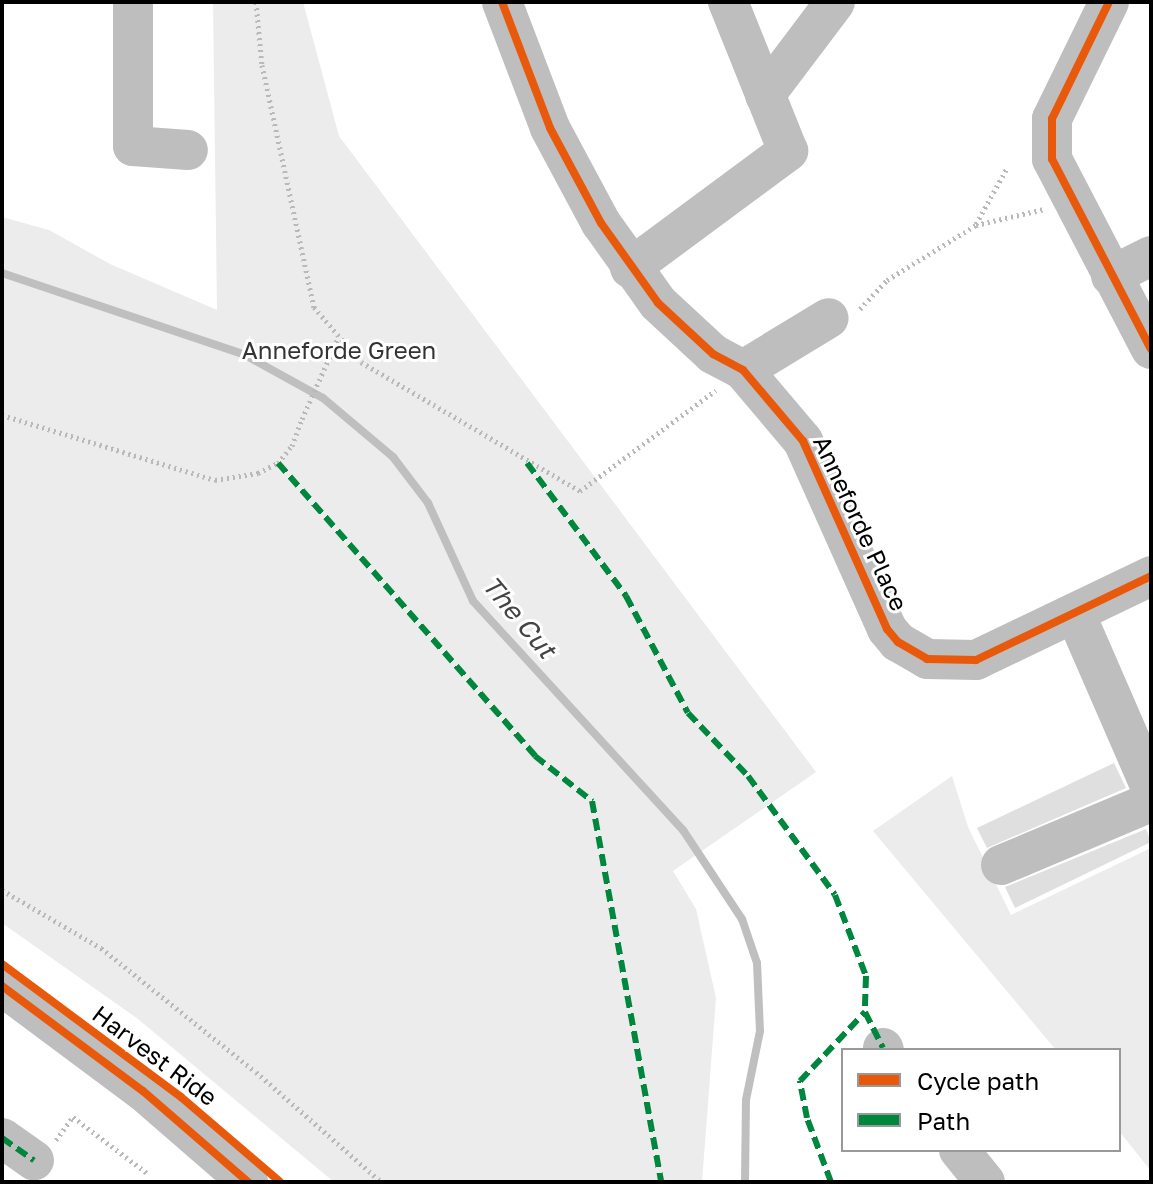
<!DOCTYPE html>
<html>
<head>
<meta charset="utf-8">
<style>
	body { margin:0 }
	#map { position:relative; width:1153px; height:1184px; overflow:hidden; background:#fff; font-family:"Golos Text",sans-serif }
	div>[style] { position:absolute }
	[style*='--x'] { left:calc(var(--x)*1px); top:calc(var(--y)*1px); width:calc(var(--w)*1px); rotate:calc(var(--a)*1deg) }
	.green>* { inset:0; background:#ececec }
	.stream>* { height:8px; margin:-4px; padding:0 4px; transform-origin:4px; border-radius:4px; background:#bfbfbf }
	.building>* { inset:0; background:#dfdfdf }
	.path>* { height:5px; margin-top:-2.5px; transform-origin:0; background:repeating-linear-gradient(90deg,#b9b9b9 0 2px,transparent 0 6px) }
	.minor>* { height:40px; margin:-20px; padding:0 20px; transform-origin:20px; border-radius:20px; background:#bebebe }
	.quiet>* { height:6px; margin-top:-3px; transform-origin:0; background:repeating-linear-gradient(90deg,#00873e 0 12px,transparent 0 18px) }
	.cycleway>* { height:8px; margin:-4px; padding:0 4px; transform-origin:4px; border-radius:4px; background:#e8590c }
	span { translate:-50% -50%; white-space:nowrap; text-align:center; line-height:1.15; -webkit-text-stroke:6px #fff; paint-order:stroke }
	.park-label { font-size:24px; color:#333 }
	.street-label { font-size:24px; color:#000 }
	.water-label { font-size:26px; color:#444; font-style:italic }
	.frame { position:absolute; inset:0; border:4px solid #000; pointer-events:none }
	.legend { position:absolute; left:841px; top:1048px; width:280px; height:104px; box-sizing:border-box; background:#fff; border:2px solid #999; margin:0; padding:10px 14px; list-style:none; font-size:24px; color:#000 }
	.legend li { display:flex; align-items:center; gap:16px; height:40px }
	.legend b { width:40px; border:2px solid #999 }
</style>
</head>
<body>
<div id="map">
	<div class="green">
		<div style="clip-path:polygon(213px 2px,303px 2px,339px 136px,816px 772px,673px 871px,696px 909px,716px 998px,702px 1182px,334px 1182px,138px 1019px,2px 923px,2px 217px,49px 230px,110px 264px,217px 310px)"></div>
		<div style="clip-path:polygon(952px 776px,968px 827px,1011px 915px,1151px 848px,1151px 1171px,1119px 1131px,1119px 1050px,1056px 1050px,873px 831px)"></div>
	</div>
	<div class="stream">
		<div style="--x:2;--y:273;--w:256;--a:18.6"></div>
		<div style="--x:245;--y:355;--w:89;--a:28.9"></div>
		<div style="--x:323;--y:398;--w:92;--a:40.1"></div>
		<div style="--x:393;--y:457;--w:58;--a:52.7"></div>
		<div style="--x:428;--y:503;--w:108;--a:65.3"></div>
		<div style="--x:473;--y:601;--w:311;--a:47.5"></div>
		<div style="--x:683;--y:830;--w:107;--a:56.5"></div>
		<div style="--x:742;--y:919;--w:46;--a:71.2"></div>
		<div style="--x:757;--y:963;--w:68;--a:87.5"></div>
		<div style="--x:760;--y:1031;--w:70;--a:101.5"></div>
		<div style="--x:746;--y:1100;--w:82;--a:90.7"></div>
	</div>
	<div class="building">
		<div style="clip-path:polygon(1114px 763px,1126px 788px,987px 848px,977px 828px)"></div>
		<div style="clip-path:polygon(1146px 829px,1151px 842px,1015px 908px,1005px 887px)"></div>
	</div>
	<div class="path">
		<div style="--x:256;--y:2;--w:63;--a:84.6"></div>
		<div style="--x:262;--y:65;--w:248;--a:77.9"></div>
		<div style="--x:314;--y:307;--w:72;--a:49.5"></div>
		<div style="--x:361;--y:362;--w:254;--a:30.5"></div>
		<div style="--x:580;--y:491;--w:169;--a:-36.6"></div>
		<div style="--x:976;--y:224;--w:64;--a:-61"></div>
		<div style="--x:860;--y:309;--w:40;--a:-47"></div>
		<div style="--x:887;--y:280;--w:105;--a:-31.7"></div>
		<div style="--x:976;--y:225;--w:70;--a:-13.2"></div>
		<div style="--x:2;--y:415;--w:223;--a:17"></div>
		<div style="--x:215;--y:480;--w:44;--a:-9.2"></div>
		<div style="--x:258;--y:473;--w:22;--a:-27"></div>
		<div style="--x:278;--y:463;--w:22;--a:-51"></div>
		<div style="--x:292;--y:446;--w:30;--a:-70"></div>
		<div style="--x:302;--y:419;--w:89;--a:-66"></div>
		<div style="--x:2;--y:890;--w:115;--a:30.4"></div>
		<div style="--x:101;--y:948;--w:198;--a:38.7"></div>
		<div style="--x:256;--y:1072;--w:167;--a:41.3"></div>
		<div style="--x:56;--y:1140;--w:29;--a:-54"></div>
		<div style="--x:73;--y:1117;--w:94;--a:37.2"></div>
	</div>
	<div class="minor">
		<div style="--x:133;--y:2;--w:144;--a:90"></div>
		<div style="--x:133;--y:146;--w:55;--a:4.2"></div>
		<div style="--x:502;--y:2;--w:135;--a:69.1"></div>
		<div style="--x:550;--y:128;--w:108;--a:61.8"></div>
		<div style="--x:601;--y:223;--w:98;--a:54.5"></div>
		<div style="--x:658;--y:303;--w:75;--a:42.8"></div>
		<div style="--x:713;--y:354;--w:34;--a:28"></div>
		<div style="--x:743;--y:370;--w:93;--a:49.8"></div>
		<div style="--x:803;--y:441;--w:206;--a:65.9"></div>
		<div style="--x:887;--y:629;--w:17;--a:50"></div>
		<div style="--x:898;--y:642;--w:34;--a:30"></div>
		<div style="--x:927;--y:659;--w:49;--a:1.2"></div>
		<div style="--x:976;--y:660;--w:194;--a:-25.6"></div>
		<div style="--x:1109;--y:2;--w:130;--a:116"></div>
		<div style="--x:1052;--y:119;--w:40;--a:90"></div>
		<div style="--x:1052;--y:159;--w:214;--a:62.5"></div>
		<div style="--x:765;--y:95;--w:116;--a:-53"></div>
		<div style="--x:630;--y:268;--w:197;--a:-36.5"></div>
		<div style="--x:788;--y:151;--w:161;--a:-111.9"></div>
		<div style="--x:1111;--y:276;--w:45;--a:-26.6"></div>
		<div style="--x:743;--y:370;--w:100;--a:-31.2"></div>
		<div style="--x:1075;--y:613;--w:191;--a:66.5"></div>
		<div style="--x:1001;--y:865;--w:163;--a:-22.8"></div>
		<div style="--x:2;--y:986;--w:176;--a:36.7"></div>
		<div style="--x:143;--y:1091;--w:139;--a:40.9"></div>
		<div style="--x:883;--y:1048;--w:2;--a:63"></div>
		<div style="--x:2;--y:1138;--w:39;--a:35"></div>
		<div style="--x:959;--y:1150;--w:41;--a:50.9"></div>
	</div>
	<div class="quiet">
		<div style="--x:278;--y:463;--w:390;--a:48.7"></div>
		<div style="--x:535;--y:756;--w:73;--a:38.3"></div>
		<div style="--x:592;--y:801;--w:387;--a:79.7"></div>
		<div style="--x:527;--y:463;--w:166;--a:53.3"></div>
		<div style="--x:626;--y:596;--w:132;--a:62.1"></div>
		<div style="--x:688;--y:713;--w:87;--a:46.4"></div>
		<div style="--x:748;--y:776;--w:147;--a:53.8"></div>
		<div style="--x:835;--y:895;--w:87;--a:69.1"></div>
		<div style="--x:866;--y:976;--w:36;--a:92"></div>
		<div style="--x:865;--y:1012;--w:40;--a:63.4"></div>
		<div style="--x:2;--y:1138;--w:39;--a:35"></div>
		<div style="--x:831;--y:1182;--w:68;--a:-110.6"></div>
		<div style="--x:807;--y:1118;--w:38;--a:-101"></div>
		<div style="--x:800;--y:1081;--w:95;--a:-46.7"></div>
	</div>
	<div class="cycleway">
		<div style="--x:502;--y:2;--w:135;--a:69.1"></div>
		<div style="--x:550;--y:128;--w:108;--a:61.8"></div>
		<div style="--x:601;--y:223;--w:98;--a:54.5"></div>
		<div style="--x:658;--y:303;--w:75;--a:42.8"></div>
		<div style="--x:713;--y:354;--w:34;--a:28"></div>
		<div style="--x:743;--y:370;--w:93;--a:49.8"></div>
		<div style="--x:803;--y:441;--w:206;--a:65.9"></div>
		<div style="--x:887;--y:629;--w:17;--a:50"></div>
		<div style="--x:898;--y:642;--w:34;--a:30"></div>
		<div style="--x:927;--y:659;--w:49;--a:1.2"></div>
		<div style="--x:976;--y:660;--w:194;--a:-25.6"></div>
		<div style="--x:1109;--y:2;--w:130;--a:116"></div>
		<div style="--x:1052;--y:119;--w:40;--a:90"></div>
		<div style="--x:1052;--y:159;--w:214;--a:62.5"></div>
		<div style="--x:2;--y:964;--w:223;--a:36.6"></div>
		<div style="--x:181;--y:1097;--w:130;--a:40.6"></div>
		<div style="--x:2;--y:986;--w:176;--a:36.7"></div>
		<div style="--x:143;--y:1091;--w:139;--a:40.9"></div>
	</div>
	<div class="park-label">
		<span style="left:339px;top:350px">Anneforde Green</span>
	</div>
	<div class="street-label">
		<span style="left:861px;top:523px;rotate:65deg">Anneforde Place</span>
		<span style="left:155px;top:1055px;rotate:37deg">Harvest Ride</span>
	</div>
	<div class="water-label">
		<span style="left:519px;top:617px;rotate:50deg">The Cut</span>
	</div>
	<div class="frame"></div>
	<ul class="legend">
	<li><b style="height:10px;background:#e8590c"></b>Cycle path</li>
	<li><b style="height:10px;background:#00873e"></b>Path</li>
	</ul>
</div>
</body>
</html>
